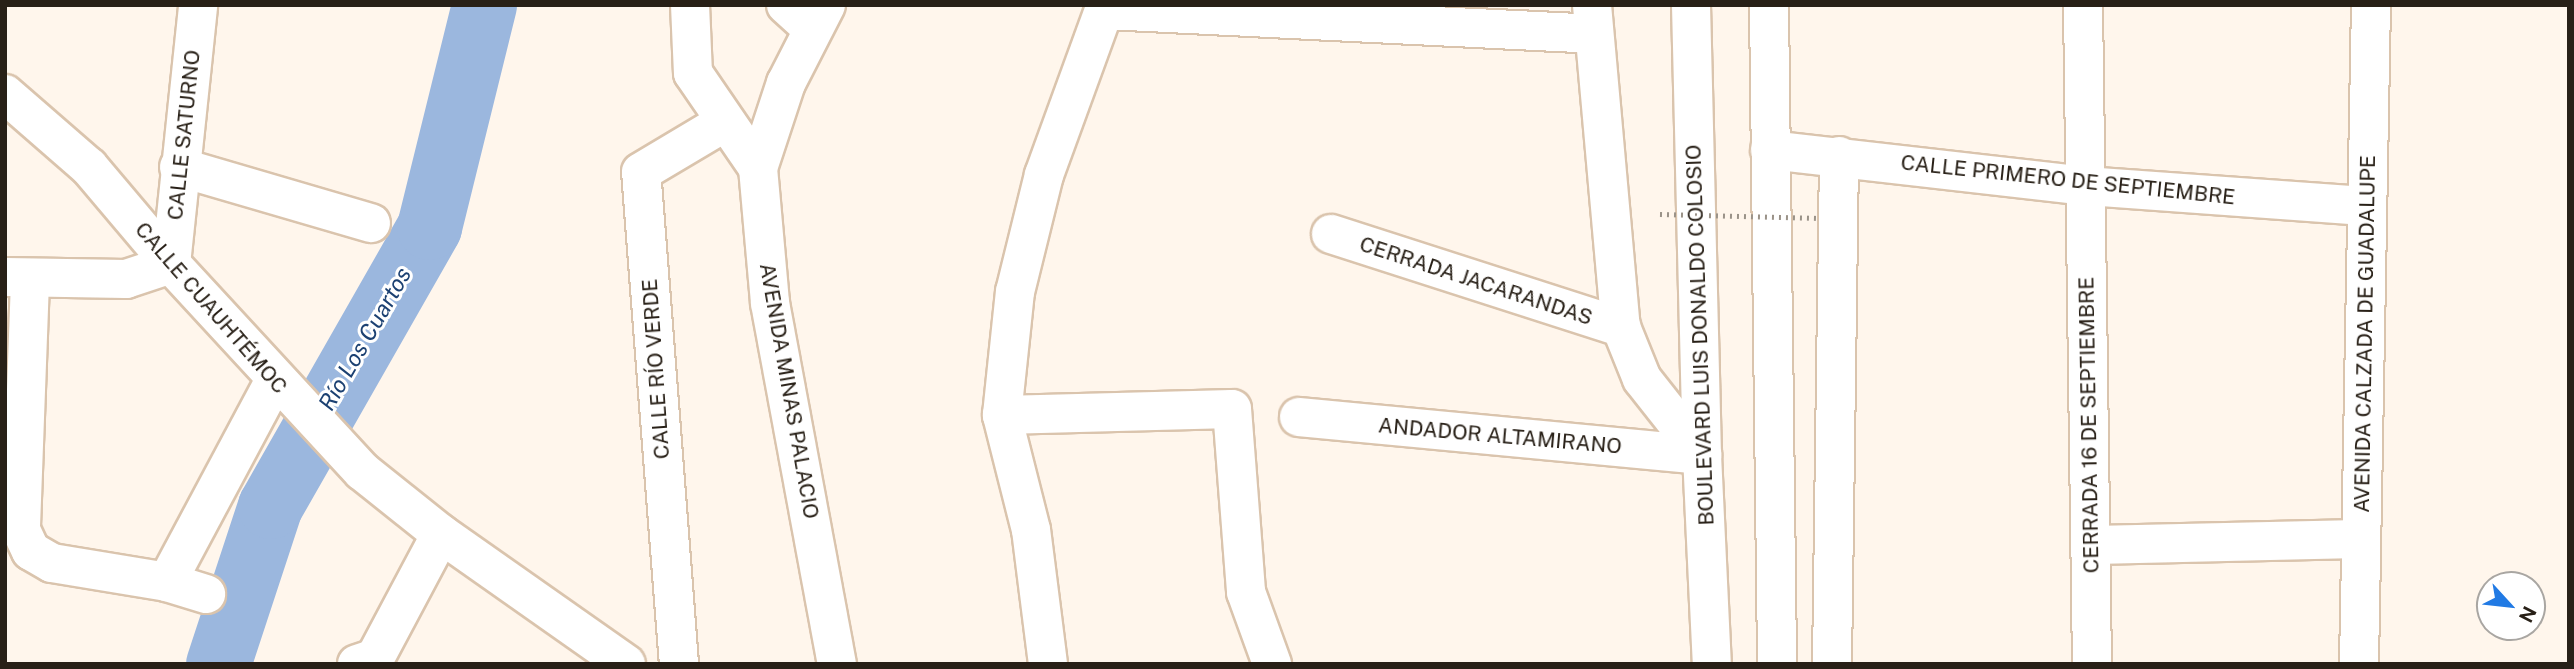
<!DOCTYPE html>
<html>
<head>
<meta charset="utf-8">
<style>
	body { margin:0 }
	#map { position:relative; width:2574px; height:669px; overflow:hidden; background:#fff6ec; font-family:"Public Sans",sans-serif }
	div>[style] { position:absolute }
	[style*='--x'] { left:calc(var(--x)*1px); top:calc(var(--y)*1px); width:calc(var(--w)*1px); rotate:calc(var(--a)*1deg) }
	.river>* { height:65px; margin:-32.5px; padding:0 32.5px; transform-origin:32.5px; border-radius:32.5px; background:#9bb7de }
	.roads { filter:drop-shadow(2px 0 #dac4ad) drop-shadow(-2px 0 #dac4ad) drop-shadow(0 2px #dac4ad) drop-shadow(0 -2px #dac4ad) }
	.street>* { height:38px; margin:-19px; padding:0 19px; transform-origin:19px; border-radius:19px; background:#fff }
	.secondary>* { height:38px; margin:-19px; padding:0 19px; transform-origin:19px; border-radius:19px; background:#fff }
	.highway>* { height:38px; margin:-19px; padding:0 19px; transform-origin:19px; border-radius:19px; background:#fff }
	.path-bridge>* { height:4.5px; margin-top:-2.25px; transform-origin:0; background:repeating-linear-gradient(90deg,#9a9288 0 2px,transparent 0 7px) }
	span { translate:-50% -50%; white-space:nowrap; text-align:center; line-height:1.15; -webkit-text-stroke:6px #fff; paint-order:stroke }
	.street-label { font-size:21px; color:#282017 }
	.water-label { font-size:23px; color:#1c4172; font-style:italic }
	.frame { position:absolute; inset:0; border:7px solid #282017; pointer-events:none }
	.north { position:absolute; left:2476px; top:571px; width:70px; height:70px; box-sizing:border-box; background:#fff; border:2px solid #a9a6a2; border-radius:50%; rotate:117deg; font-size:19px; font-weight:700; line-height:28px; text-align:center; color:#282017 }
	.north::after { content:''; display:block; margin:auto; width:24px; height:32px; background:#217ae4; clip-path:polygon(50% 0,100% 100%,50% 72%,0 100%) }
</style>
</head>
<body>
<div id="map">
	<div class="river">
		<div style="--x:218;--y:664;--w:166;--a:-71.8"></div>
		<div style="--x:270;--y:506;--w:321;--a:-60.3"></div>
		<div style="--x:429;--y:227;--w:229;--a:-76.1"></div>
	</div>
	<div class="roads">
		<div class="street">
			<div style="--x:690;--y:5;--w:68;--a:87.5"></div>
			<div style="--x:693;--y:73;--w:115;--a:55.6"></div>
			<div style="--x:786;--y:5;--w:36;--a:42"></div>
			<div style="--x:1592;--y:5;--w:323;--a:84.9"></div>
			<div style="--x:1621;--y:327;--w:56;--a:68"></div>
			<div style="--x:1642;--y:379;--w:97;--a:51.7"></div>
			<div style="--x:2083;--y:5;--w:659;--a:89.22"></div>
			<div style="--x:1107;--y:10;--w:487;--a:2.8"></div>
			<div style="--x:5;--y:94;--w:111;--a:41"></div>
			<div style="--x:89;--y:167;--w:127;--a:49.8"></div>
			<div style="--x:171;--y:264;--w:282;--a:47.3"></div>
			<div style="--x:362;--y:471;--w:101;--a:38.6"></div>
			<div style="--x:441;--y:534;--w:226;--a:35.1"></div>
			<div style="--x:1770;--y:150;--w:318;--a:6.5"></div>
			<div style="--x:2086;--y:186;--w:281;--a:4.1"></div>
			<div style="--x:179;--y:167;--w:200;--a:16.3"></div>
			<div style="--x:1331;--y:234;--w:305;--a:17.8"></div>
			<div style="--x:6;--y:277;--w:120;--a:1"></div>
			<div style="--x:126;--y:279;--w:47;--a:-18.4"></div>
			<div style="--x:171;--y:264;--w:260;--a:-84"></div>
			<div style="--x:30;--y:281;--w:249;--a:92.1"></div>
			<div style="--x:21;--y:530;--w:23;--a:65"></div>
			<div style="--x:31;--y:551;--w:24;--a:30"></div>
			<div style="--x:52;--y:563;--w:117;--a:9.4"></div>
			<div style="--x:167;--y:582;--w:41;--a:17.1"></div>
			<div style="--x:1002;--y:415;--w:230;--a:-1.5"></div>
			<div style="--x:1232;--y:409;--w:184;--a:85.6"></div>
			<div style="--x:1246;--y:592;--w:77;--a:70.1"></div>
			<div style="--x:1299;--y:417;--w:405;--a:5.4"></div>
			<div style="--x:2091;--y:545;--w:270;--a:-1.3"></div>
			<div style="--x:167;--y:582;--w:229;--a:-61.9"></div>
			<div style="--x:357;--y:664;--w:19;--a:-18"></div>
			<div style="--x:375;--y:658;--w:140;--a:-62"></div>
			<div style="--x:679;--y:664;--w:493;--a:-94.4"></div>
			<div style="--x:641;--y:172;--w:98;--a:-30.8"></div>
			<div style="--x:1048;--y:664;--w:135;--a:-97.2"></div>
			<div style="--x:1031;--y:530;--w:119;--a:-104.2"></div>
			<div style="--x:1002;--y:415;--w:124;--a:-84"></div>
			<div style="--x:1015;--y:292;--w:121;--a:-76.1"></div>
			<div style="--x:1044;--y:175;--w:181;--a:-70"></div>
			<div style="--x:1832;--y:664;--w:508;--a:-89.21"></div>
		</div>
		<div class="secondary">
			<div style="--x:826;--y:5;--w:88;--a:117.1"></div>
			<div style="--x:786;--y:83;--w:89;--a:108.2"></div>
			<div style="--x:758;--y:168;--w:136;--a:84.9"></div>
			<div style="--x:770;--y:303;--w:367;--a:79.5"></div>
			<div style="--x:2359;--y:664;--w:659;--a:-88.96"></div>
		</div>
		<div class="highway">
			<div style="--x:1691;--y:5;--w:450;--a:88.6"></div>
			<div style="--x:1702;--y:455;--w:209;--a:87.3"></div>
			<div style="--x:1769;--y:5;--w:659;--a:89.3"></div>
		</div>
	</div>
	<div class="path-bridge">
		<div style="--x:1660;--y:214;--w:161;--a:1.4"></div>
	</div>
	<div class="street-label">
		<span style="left:184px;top:135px;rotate:-84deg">CALLE SATURNO</span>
		<span style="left:2068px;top:180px;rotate:6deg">CALLE PRIMERO DE SEPTIEMBRE</span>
		<span style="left:1476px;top:281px;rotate:18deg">CERRADA JACARANDAS</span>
		<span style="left:211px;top:308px;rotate:49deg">CALLE CUAUHTÉMOC</span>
		<span style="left:2365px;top:334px;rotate:-89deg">AVENIDA CALZADA DE GUADALUPE</span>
		<span style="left:1700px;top:335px;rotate:-92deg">BOULEVARD LUIS DONALDO COLOSIO</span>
		<span style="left:656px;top:369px;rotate:-94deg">CALLE RÍO VERDE</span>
		<span style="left:789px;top:391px;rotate:80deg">AVENIDA MINAS PALACIO</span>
		<span style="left:2089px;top:425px;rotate:-91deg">CERRADA 16 DE SEPTIEMBRE</span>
		<span style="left:1500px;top:436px;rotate:5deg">ANDADOR ALTAMIRANO</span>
	</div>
	<div class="water-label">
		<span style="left:365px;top:339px;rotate:-60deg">Río Los Cuartos</span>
	</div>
	<div class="frame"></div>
	<div class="north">N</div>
</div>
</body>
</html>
